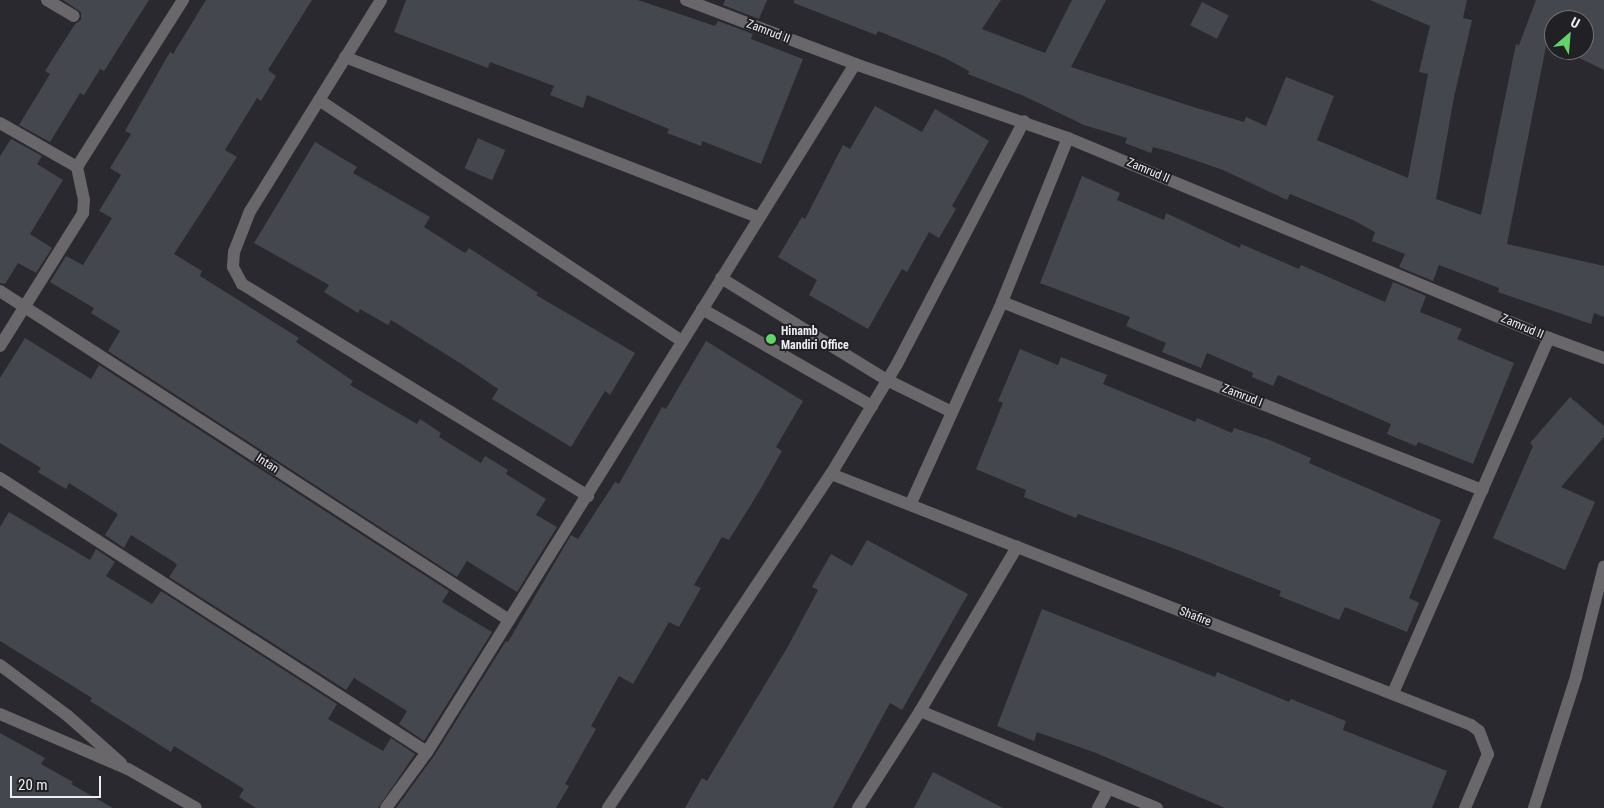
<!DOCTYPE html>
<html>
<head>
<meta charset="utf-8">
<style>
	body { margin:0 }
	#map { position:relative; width:1604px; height:808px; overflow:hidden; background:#2a292f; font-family:"Roboto Condensed",sans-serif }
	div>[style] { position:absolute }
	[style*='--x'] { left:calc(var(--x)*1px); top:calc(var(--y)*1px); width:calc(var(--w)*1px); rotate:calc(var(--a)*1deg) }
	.building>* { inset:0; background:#44474d; transform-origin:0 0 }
	.minor>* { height:12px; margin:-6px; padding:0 6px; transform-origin:6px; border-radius:6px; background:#6a676a }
	.dots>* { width:14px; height:14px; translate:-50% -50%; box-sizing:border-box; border:2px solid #202025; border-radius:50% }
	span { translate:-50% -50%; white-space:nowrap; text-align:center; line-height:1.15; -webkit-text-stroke:4px #202025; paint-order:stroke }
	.street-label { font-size:12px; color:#eeedf1 }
	.poi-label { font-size:12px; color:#eeedf1; font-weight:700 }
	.left { translate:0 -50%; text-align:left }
	.north { position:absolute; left:1544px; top:10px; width:50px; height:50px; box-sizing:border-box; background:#202025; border:1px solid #727277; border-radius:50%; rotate:27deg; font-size:14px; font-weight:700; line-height:20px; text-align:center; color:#eeedf1 }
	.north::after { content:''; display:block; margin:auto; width:18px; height:22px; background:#62d469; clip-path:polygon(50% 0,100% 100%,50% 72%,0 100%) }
	.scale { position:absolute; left:10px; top:776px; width:91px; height:22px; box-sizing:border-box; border:2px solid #eeedf1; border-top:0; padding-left:6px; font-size:15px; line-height:18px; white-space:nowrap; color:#eeedf1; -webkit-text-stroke:4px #202025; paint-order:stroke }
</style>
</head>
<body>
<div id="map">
	<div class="building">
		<div style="clip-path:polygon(63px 0,149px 0,104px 71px,100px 69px,84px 95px,80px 93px,50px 142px,19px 125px,50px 74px,45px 71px,75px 24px,81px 20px,81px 12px)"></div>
		<div style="clip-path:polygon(206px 0,312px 0,268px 70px,276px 76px,261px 101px,257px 98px,225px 150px,237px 157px,174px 254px,202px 271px,200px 276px,299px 338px,296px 342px,353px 381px,350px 385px,417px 424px,420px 419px,441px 433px,439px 437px,481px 463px,485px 456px,508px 470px,506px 474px,546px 499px,536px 515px,557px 527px,517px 592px,467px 561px,457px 577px,108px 351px,120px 331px,91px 313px,94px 308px,50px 282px,66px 256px,83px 265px,112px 218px,99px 211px,121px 175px,110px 168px,131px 134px,125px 131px,170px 52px,173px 54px)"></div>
		<div style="clip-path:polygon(406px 0,638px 0,715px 26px,718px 21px,753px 34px,751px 39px,803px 59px,761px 164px,702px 141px,701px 146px,667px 133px,669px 129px,587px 95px,583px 108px,550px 95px,554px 86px,490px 62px,488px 68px,394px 32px)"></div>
		<div style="clip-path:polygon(725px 0,767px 0,759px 19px,723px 5px)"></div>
		<div style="clip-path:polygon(794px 0,1001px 0,982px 29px,1045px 53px,1072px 0,1106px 0,1071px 67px,1190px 106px,1244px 122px,1246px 117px,1266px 126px,1286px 77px,1334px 96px,1317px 140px,1408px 178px,1428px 74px,1419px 72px,1430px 26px,1370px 0,1467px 0,1463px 18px,1472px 20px,1454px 97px,1436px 199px,1481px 215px,1516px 44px,1519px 45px,1536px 0,1604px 0,1604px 70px,1563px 50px,1584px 50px,1584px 20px,1554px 20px,1554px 45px,1547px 41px,1507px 244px,1604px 266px,1604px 317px,1594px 313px,1591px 324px,1498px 292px,1499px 288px,1439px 265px,1433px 281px,1399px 267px,1405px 254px,1372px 241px,1375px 232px,1353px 220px,1290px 194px,1287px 200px,1223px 170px,1168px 151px,1153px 147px,1151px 153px,1125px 143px,1127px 138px,1084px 125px,1024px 96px,968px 74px,969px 71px,945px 58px,878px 31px,876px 35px,794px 3px)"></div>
		<div style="left:1202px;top:2px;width:30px;height:26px;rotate:27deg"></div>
		<div style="clip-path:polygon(875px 106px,922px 132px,935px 109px,989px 141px,952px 206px,956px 209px,939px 238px,929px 232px,907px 272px,902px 269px,868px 329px,809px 295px,817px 280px,778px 257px,802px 217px,805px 219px,843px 145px,850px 149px)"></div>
		<div style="left:478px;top:138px;width:30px;height:33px;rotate:24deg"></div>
		<div style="clip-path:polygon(11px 139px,42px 156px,37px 164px,63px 180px,30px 234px,52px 248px,36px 273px,18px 263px,5px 284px,0 283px,0 156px)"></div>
		<div style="clip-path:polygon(315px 142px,357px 167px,353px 173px,430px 217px,424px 227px,465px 253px,469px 248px,538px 293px,536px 295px,635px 353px,610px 395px,605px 391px,571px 447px,492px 399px,498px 389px,463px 365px,391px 320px,388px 325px,360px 309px,358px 313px,324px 292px,329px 285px,254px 243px)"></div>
		<div style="clip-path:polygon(1082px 176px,1120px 193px,1117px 200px,1164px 220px,1166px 213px,1240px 248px,1241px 244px,1299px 269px,1301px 265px,1385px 302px,1393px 282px,1426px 296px,1420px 312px,1462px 329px,1457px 339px,1514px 363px,1473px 464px,1418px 442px,1416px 446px,1387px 434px,1391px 424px,1278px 375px,1273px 386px,1252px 377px,1253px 373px,1207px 353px,1201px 368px,1162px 352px,1166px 343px,1126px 326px,1130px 317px,1040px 283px)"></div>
		<div style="clip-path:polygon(25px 338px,91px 379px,99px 365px,449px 591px,442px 602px,492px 632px,424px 741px,399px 724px,407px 711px,354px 678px,346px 690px,169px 577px,177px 565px,174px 562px,131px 535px,124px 548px,105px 535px,118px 514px,69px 483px,66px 489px,38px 472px,41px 468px,0 443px,0 378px)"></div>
		<div style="clip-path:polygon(706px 341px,803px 401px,776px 447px,782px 451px,760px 490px,729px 540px,722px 537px,694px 585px,701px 588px,679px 627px,669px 622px,633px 684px,619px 676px,591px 726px,596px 729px,565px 784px,569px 786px,556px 808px,396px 808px,434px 756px,506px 641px,508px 642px,571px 535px,578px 539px,615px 482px,619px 484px,662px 407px,666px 409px)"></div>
		<div style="clip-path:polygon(1020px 349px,1058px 365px,1061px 357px,1107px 375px,1103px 384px,1195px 422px,1197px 418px,1232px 433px,1234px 428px,1267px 439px,1311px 458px,1309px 463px,1441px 520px,1409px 598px,1419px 603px,1407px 632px,1345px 607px,1339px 620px,1279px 596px,1281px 591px,1178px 550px,1078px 514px,1076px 518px,1024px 497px,1026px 490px,976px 469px,1003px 403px,998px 401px)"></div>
		<div style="clip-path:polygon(1570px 397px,1604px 426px,1604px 437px,1561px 487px,1595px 502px,1565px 570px,1493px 538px,1533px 446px,1530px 443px)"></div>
		<div style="clip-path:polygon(9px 512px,90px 560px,96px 549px,115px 562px,106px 576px,152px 604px,161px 591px,337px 704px,328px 719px,383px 751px,391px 738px,415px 754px,378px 808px,256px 808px,239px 797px,244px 789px,174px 746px,171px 752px,90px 701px,92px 698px,0 641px,0 527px)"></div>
		<div style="clip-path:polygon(867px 540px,968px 594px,902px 710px,890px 703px,833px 808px,685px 808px,702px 778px,707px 781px,787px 648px,818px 590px,812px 587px,831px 554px,852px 566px)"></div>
		<div style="clip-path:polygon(1042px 609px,1215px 677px,1217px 672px,1289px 702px,1291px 699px,1346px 721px,1343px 730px,1447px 771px,1432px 808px,1225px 808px,1096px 753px,1037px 732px,1034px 741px,997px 726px)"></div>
		<div style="clip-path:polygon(0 733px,45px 758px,41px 764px,73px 782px,71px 784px,113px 808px,0 808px)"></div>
		<div style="clip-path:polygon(933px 772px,1003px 808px,914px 808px)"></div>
	</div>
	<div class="minor">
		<div style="--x:47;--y:0;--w:31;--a:31"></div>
		<div style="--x:381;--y:0;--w:248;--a:121.8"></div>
		<div style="--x:250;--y:211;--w:44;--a:111.3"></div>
		<div style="--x:234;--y:252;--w:15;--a:94"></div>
		<div style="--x:233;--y:267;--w:19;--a:62"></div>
		<div style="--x:242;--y:284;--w:406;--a:31.5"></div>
		<div style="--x:686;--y:0;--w:181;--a:20.7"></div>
		<div style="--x:855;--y:64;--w:225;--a:19.2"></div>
		<div style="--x:1068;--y:138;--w:521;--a:22.58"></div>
		<div style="--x:1549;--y:338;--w:59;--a:20"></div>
		<div style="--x:345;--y:57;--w:443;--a:21.2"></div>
		<div style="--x:319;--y:100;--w:436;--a:33.6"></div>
		<div style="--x:0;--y:123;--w:89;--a:29.7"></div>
		<div style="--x:721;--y:278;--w:195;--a:31.6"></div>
		<div style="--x:887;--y:380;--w:72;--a:26.2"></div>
		<div style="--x:0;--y:291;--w:606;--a:32.88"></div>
		<div style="--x:1002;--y:302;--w:516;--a:21.39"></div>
		<div style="--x:702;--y:309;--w:196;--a:29.7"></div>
		<div style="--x:0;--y:346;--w:157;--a:-58"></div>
		<div style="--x:83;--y:213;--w:13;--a:-86"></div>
		<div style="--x:84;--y:200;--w:34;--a:-102"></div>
		<div style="--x:77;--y:167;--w:198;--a:-57.6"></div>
		<div style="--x:831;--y:474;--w:687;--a:21.41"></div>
		<div style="--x:1471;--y:725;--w:10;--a:37"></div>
		<div style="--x:1479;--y:731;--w:25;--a:69"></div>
		<div style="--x:1488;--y:754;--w:59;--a:113.1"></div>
		<div style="--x:0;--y:478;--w:507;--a:32.69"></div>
		<div style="--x:911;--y:503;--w:221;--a:-65.6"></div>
		<div style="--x:1002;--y:302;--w:177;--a:-68.1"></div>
		<div style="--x:0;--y:665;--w:85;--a:36.9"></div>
		<div style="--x:68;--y:716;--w:71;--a:41.6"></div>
		<div style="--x:1393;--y:693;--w:388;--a:-66.3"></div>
		<div style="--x:920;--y:711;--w:256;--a:22.3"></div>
		<div style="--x:0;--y:714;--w:139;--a:23.3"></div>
		<div style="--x:128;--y:769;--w:78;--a:29.8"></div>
		<div style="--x:386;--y:808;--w:69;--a:-53.8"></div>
		<div style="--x:427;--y:752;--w:810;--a:-58.11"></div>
		<div style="--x:608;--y:808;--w:402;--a:-56.3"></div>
		<div style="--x:831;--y:474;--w:128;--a:-59"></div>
		<div style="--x:897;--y:364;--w:274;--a:-62.4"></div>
		<div style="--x:858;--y:808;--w:115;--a:-57.4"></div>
		<div style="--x:920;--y:711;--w:191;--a:-59.4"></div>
		<div style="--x:1098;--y:808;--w:21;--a:-62"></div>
		<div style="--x:1534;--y:808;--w:138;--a:-72.2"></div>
		<div style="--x:1576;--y:677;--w:114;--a:-75.8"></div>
	</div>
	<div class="dots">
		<div style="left:771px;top:339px;background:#62d469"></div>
	</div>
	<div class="street-label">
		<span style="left:768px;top:32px;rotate:21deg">Zamrud II</span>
		<span style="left:1148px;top:171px;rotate:23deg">Zamrud II</span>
		<span style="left:1522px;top:327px;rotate:23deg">Zamrud II</span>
		<span style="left:1242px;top:396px;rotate:21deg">Zamrud I</span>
		<span style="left:267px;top:464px;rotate:33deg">Intan</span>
		<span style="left:1195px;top:617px;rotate:21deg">Shafire</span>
	</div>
	<div class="poi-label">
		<span class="left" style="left:781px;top:339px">Hinamb<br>Mandiri Office</span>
	</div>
	<div class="north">U</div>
	<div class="scale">20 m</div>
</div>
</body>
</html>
